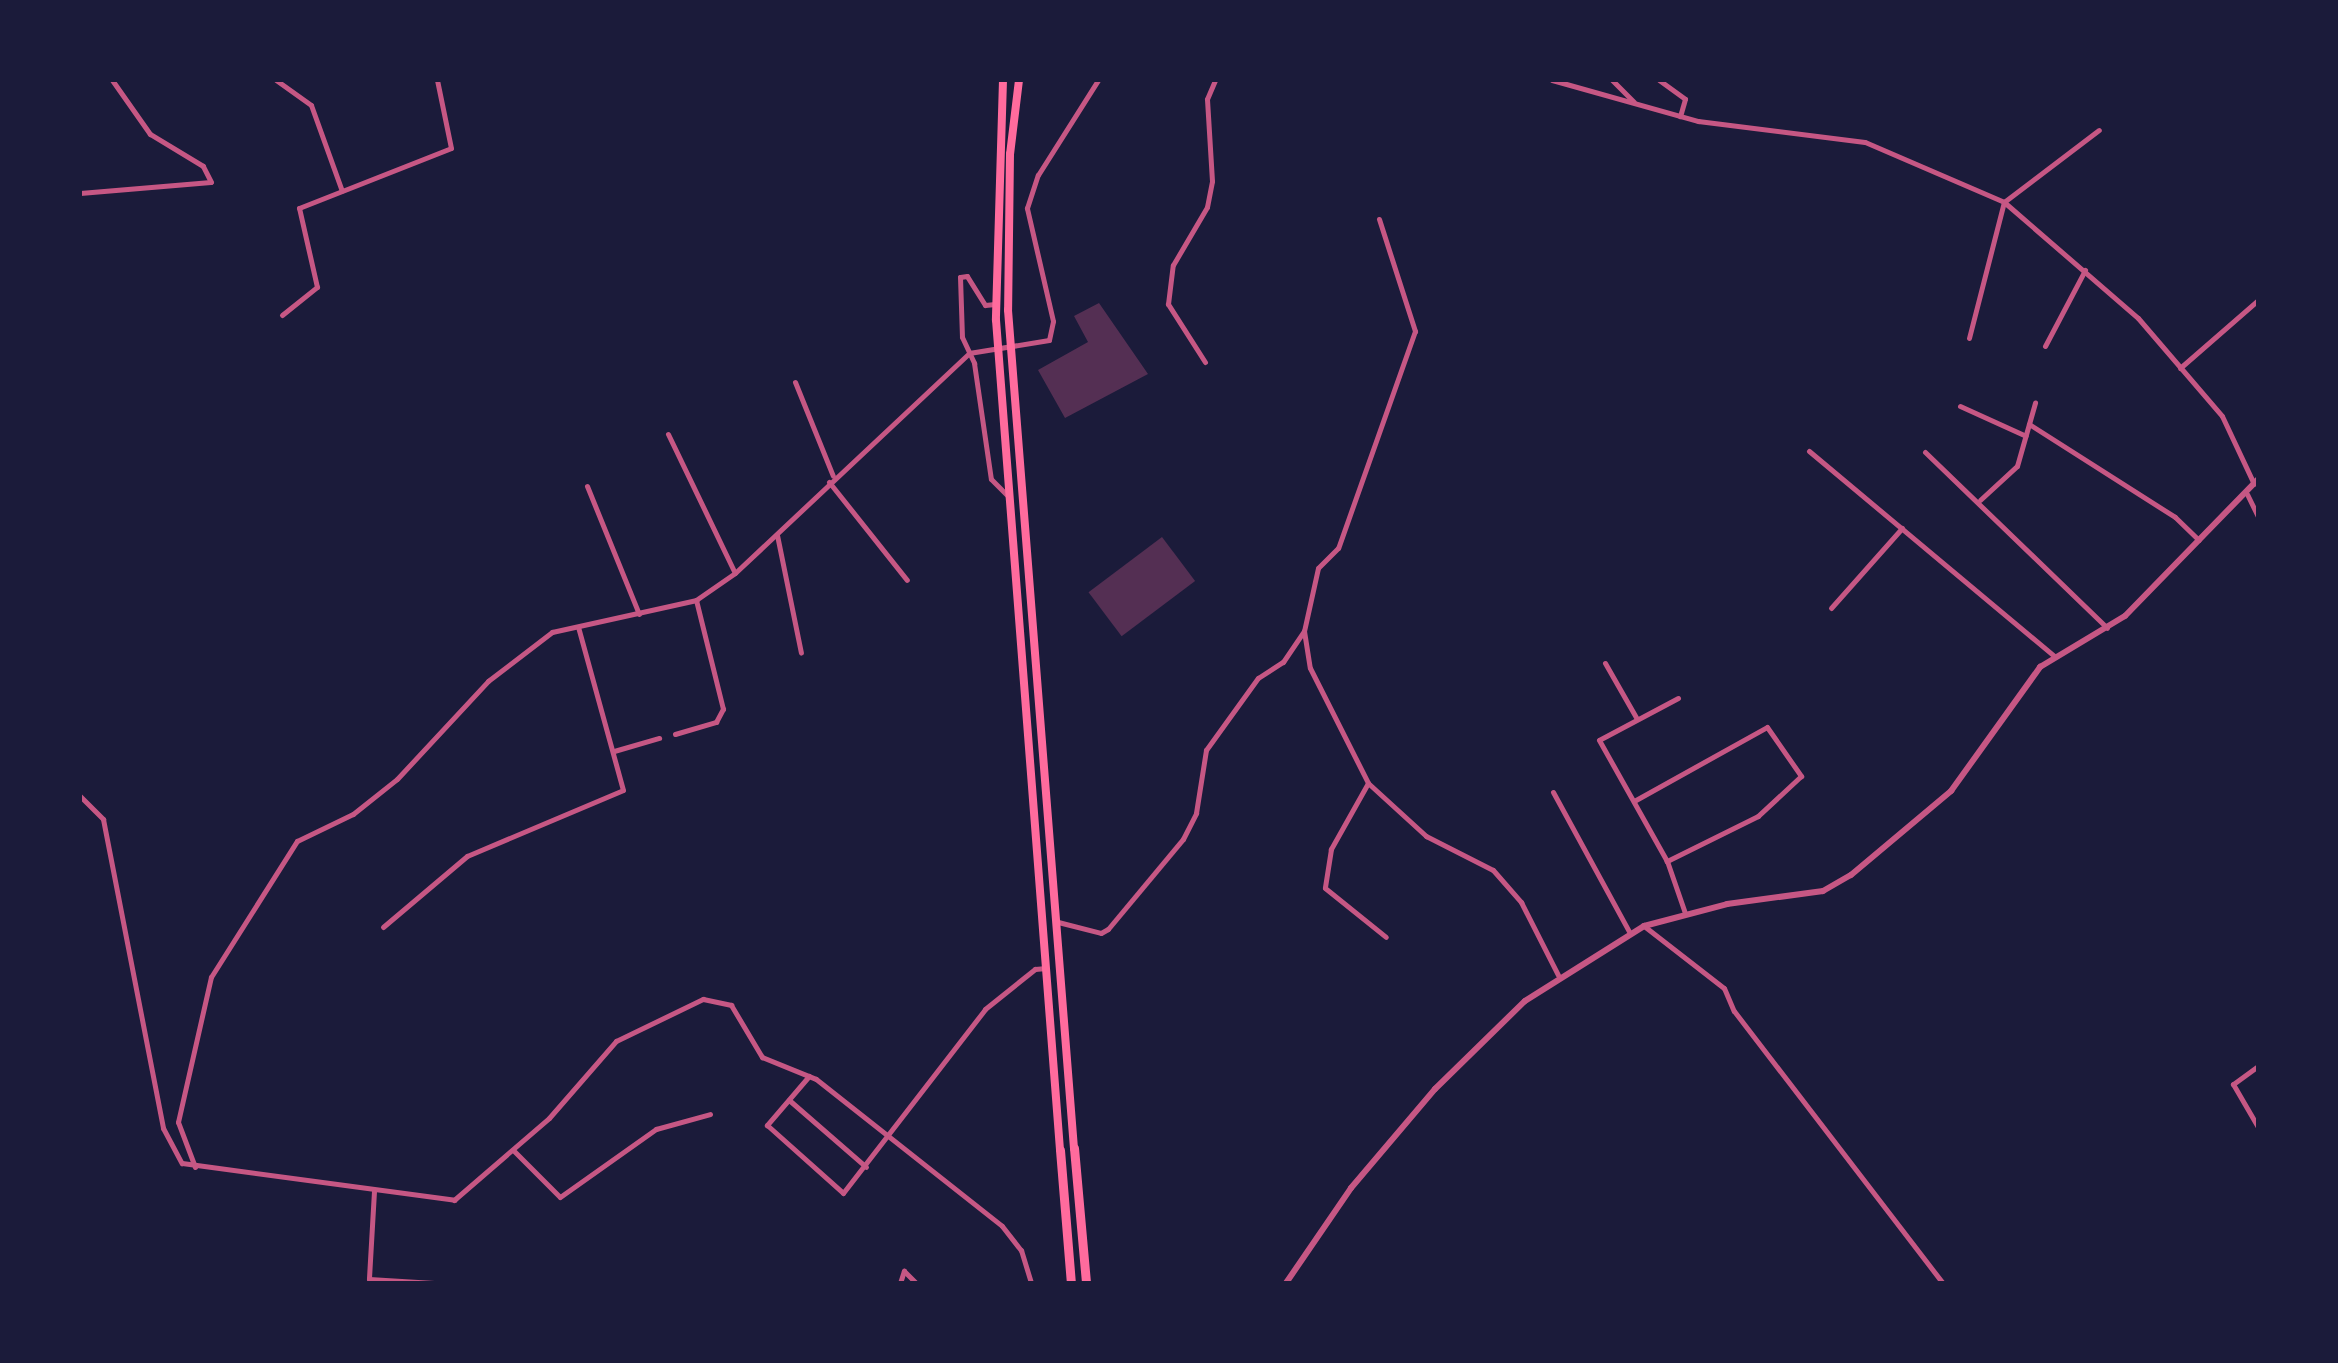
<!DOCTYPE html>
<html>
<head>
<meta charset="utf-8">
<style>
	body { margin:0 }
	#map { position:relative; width:2338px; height:1363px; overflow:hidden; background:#1b1b3a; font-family:"Public Sans",sans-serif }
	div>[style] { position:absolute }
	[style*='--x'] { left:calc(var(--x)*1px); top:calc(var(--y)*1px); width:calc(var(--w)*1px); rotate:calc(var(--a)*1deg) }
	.building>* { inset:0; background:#542f53; transform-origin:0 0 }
	.minor>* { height:5px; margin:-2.5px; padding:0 2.5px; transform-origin:2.5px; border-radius:2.5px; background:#c65784 }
	.tertiary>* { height:6px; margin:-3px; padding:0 3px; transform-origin:3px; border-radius:3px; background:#c65784 }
	.primary>* { height:8px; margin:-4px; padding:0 4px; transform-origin:4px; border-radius:4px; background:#ff6b9d }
	.motorway>* { height:9px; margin:-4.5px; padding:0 4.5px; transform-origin:4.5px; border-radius:4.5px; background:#ff6b9d }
	span { translate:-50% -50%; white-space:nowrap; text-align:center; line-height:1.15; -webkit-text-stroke:9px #1b1b3a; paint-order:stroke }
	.frame { position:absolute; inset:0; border:82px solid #1b1b3a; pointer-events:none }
</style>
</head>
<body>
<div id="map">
	<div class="building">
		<div style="clip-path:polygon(1099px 303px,1148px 374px,1065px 418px,1038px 370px,1088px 342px,1074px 316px)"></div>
		<div style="left:1162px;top:537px;width:55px;height:92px;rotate:53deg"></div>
	</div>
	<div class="minor">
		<div style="--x:276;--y:80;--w:43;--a:35.5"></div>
		<div style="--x:311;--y:105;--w:91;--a:70.2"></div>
		<div style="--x:1552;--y:80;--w:152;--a:15.7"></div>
		<div style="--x:1698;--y:121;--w:168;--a:7.2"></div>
		<div style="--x:1865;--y:142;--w:151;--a:23.3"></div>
		<div style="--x:2004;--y:202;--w:177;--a:40.9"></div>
		<div style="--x:2138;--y:318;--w:129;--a:49.4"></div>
		<div style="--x:2222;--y:416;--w:75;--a:64.8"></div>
		<div style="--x:1612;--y:80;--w:31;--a:45"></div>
		<div style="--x:1659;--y:80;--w:32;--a:36"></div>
		<div style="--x:1685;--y:99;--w:18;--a:106"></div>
		<div style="--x:80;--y:193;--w:131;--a:-4.8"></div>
		<div style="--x:211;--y:182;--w:18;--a:-117"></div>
		<div style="--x:203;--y:166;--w:62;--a:-148.9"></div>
		<div style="--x:150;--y:134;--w:66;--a:-125.1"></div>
		<div style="--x:1379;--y:219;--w:118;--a:72.2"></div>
		<div style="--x:1415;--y:331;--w:230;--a:109.5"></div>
		<div style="--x:1338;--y:548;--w:28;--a:135"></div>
		<div style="--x:1318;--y:568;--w:65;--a:102.5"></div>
		<div style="--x:1304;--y:631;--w:37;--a:81"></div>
		<div style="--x:1310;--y:668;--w:129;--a:63.2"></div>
		<div style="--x:1368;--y:783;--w:79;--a:42.4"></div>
		<div style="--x:1426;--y:836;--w:75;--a:26.9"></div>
		<div style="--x:1493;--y:870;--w:43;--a:48.8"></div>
		<div style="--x:1521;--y:902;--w:82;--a:63.1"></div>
		<div style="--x:995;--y:304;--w:10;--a:174"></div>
		<div style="--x:985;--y:305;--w:34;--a:-122"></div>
		<div style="--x:967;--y:276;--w:7;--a:172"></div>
		<div style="--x:960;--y:277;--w:60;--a:88.1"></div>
		<div style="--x:962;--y:337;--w:29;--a:65"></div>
		<div style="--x:974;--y:363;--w:117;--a:81.7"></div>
		<div style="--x:991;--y:479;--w:25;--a:45"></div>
		<div style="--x:282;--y:315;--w:45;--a:-38.7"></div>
		<div style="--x:317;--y:287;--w:81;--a:-102.8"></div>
		<div style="--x:299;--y:208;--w:163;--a:-21.5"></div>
		<div style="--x:451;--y:148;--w:69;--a:-101.6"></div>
		<div style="--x:1969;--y:338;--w:140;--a:-75.6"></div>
		<div style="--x:2004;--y:202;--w:119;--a:-37.2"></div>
		<div style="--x:2045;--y:346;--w:86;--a:-62.2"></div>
		<div style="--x:1205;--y:362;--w:69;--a:-122.5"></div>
		<div style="--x:1168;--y:304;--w:39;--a:-83"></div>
		<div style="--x:1173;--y:265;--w:67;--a:-59.6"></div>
		<div style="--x:1207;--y:207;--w:26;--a:-79"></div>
		<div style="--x:1212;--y:181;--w:82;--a:-93.5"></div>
		<div style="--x:1207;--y:99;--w:21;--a:-67"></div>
		<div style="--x:2180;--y:368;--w:103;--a:-41.1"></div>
		<div style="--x:795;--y:382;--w:101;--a:68"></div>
		<div style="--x:1960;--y:406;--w:72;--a:24.4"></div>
		<div style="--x:2029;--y:424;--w:173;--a:32.5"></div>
		<div style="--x:2175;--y:517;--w:33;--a:44"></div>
		<div style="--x:668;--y:434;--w:154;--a:64.3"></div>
		<div style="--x:1809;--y:451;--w:321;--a:39.9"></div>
		<div style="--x:1925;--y:452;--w:253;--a:44"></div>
		<div style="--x:829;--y:482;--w:125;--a:51.5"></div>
		<div style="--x:587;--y:486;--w:138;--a:67.9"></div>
		<div style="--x:2247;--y:494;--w:25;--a:64"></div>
		<div style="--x:1980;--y:500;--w:50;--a:-42.6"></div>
		<div style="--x:2017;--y:466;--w:66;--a:-74.1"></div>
		<div style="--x:777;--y:535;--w:120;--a:78.5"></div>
		<div style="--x:1831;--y:608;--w:107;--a:-48.4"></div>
		<div style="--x:1605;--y:663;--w:64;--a:60.3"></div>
		<div style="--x:1678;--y:698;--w:89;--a:152"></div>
		<div style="--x:1599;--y:740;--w:139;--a:60.7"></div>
		<div style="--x:1667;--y:861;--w:55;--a:70.9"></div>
		<div style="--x:675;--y:734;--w:43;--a:-16.3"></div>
		<div style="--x:716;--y:722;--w:15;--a:-62"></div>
		<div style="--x:723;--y:709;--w:112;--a:-103.9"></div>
		<div style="--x:614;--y:751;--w:47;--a:-16.1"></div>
		<div style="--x:1368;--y:783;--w:76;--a:119.3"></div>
		<div style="--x:1331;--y:849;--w:39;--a:99"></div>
		<div style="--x:1325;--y:888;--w:78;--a:38.8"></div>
		<div style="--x:1553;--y:792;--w:161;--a:61.4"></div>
		<div style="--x:80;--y:796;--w:33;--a:45"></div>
		<div style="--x:103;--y:819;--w:315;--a:79"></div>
		<div style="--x:163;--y:1128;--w:40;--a:62"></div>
		<div style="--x:182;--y:1163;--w:275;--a:7.7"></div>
		<div style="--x:454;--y:1200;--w:125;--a:-40.8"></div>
		<div style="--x:549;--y:1118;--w:102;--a:-49"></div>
		<div style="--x:616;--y:1041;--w:97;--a:-25.8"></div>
		<div style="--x:703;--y:999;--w:29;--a:12"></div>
		<div style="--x:731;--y:1005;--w:61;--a:59.2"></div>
		<div style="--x:762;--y:1057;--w:58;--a:22.2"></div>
		<div style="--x:816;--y:1079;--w:237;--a:38.3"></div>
		<div style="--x:1002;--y:1226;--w:31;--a:52"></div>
		<div style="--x:1021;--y:1250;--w:34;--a:73"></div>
		<div style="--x:1634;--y:801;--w:152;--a:-29.1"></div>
		<div style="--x:1767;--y:727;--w:60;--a:55.2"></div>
		<div style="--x:1801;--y:776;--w:59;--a:137.1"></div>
		<div style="--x:1758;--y:816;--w:102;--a:153.7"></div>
		<div style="--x:1058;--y:922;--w:44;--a:14.3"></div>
		<div style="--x:1101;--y:933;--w:8;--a:-30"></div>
		<div style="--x:1108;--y:929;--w:117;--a:-50.2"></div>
		<div style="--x:1183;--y:839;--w:29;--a:-63"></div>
		<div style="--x:1196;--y:813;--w:64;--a:-81"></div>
		<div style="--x:1206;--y:750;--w:89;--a:-54.2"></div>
		<div style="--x:1258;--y:678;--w:30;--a:-33"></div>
		<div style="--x:1283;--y:662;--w:37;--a:-56"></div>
		<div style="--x:1644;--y:926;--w:101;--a:37.8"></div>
		<div style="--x:1724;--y:988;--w:25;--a:67"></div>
		<div style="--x:1734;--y:1011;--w:343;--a:52.5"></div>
		<div style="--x:383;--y:927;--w:110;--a:-40.2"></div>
		<div style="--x:467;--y:856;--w:169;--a:-22.9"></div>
		<div style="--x:623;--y:790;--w:169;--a:-105.4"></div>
		<div style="--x:2258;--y:1066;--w:31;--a:144"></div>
		<div style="--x:2233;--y:1084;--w:50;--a:59.8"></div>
		<div style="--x:809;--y:1076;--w:65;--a:130.6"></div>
		<div style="--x:767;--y:1125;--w:102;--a:41.8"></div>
		<div style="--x:843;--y:1193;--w:232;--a:-52.3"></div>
		<div style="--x:985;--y:1009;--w:64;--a:-38.7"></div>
		<div style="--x:1035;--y:969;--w:11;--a:-5"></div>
		<div style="--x:789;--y:1100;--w:102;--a:41"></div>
		<div style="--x:513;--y:1150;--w:66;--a:45"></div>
		<div style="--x:560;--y:1197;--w:118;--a:-35.3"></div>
		<div style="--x:656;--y:1129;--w:56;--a:-15.5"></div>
		<div style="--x:195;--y:1167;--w:48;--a:-110.7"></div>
		<div style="--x:178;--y:1122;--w:149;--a:-77.2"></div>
		<div style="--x:211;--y:977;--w:161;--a:-57.7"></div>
		<div style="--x:297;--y:841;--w:62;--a:-25.7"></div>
		<div style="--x:353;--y:814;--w:56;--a:-38.5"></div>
		<div style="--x:397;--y:779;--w:134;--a:-47.1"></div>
		<div style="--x:488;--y:681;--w:81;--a:-37.4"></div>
		<div style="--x:552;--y:632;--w:148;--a:-12.5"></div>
		<div style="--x:696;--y:600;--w:47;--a:-34.7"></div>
		<div style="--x:735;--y:573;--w:321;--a:-43.2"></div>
		<div style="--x:969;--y:353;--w:81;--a:-9.2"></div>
		<div style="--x:1049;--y:340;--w:19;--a:-78"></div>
		<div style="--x:1053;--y:321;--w:116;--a:-103"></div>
		<div style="--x:1027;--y:208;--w:35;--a:-72"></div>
		<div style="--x:1038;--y:175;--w:112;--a:-57.7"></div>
		<div style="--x:374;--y:1191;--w:88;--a:93.3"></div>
		<div style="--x:369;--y:1279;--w:65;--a:3.5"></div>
		<div style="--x:900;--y:1283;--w:13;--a:-72"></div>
		<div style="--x:904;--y:1271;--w:17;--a:45"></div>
	</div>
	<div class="tertiary">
		<div style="--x:1286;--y:1283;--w:115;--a:-55.6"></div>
		<div style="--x:1351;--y:1188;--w:130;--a:-49.7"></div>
		<div style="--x:1435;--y:1089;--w:126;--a:-44.4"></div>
		<div style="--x:1525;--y:1001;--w:141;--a:-32.2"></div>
		<div style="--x:1644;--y:926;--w:86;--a:-14.8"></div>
		<div style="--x:1727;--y:904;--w:97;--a:-7.7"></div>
		<div style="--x:1823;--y:891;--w:32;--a:-30"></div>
		<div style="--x:1851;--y:875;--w:131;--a:-40"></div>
		<div style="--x:1951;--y:791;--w:153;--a:-54.3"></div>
		<div style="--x:2040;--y:667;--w:99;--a:-31"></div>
		<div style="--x:2125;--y:616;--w:191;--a:-45.8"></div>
	</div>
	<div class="primary">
		<div style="--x:1003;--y:80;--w:240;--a:91.7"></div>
		<div style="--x:996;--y:320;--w:832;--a:85.59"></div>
		<div style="--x:1019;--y:80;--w:75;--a:96.9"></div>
		<div style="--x:1010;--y:154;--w:156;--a:90.7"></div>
		<div style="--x:1008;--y:310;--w:841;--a:85.5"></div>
	</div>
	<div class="motorway">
		<div style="--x:1074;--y:1148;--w:136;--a:84.9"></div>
		<div style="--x:1060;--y:1150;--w:133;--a:85.3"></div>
	</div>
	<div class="frame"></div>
</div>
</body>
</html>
